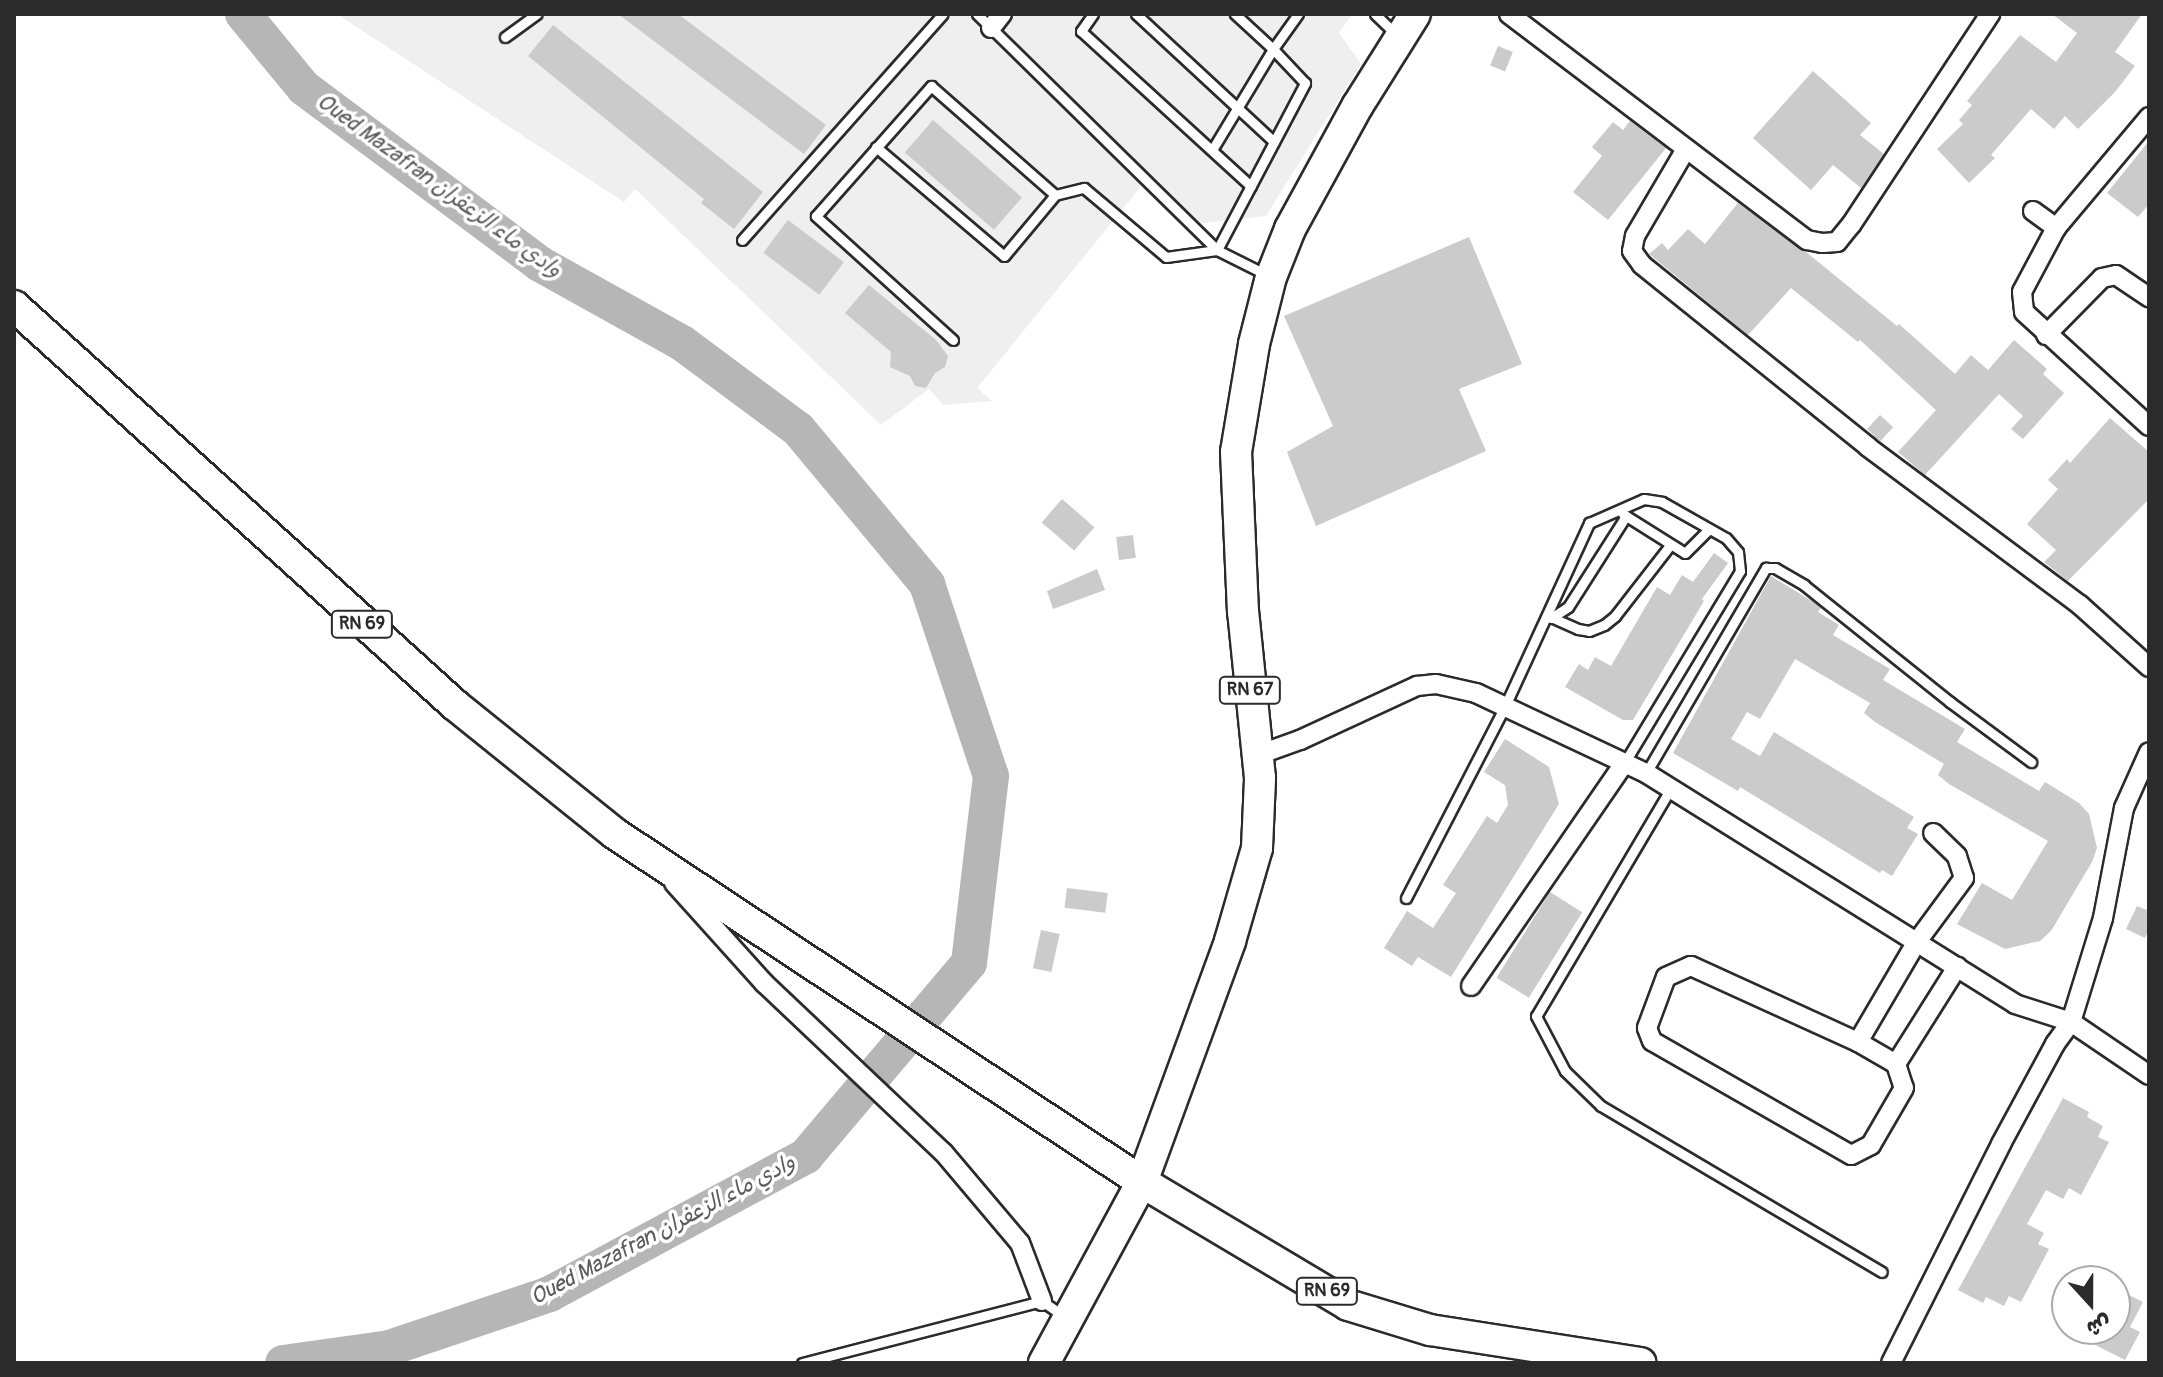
<!DOCTYPE html>
<html>
<head>
<meta charset="utf-8">
<style>
	body { margin:0 }
	#map { position:relative; width:2163px; height:1377px; overflow:hidden; background:#fff; font-family:Pangolin,"Playpen Sans Arabic",sans-serif }
	div>[style] { position:absolute }
	[style*='--x'] { left:calc(var(--x)*1px); top:calc(var(--y)*1px); width:calc(var(--w)*1px); rotate:calc(var(--a)*1deg) }
	.built>* { inset:0; background:#efefef }
	.river>* { height:36px; margin:-18px; padding:0 18px; transform-origin:18px; border-radius:18px; background:#b6b6b6 }
	.building>* { inset:0; background:#cbcbcb; transform-origin:0 0 }
	.roads { filter:drop-shadow(2px 0 #2b2b2b) drop-shadow(-2px 0 #2b2b2b) drop-shadow(0 2px #2b2b2b) drop-shadow(0 -2px #2b2b2b) }
	.lane>* { height:9px; margin:-4.5px; padding:0 4.5px; transform-origin:4.5px; border-radius:4.5px; background:#fff }
	.street>* { height:18px; margin:-9px; padding:0 9px; transform-origin:9px; border-radius:9px; background:#fff }
	.primary>* { height:30px; margin:-15px; padding:0 15px; transform-origin:15px; border-radius:15px; background:#fff }
	span { translate:-50% -50%; white-space:nowrap; text-align:center; line-height:1.15; -webkit-text-stroke:7px #fff; paint-order:stroke }
	.shield-label span { padding:2px 6px; background:#fff; border:2px solid; border-radius:6px; -webkit-text-stroke-width:0 }
	.shield-label { font-size:18px; color:#2b2b2b; font-weight:700 }
	.water-label { font-size:22px; color:#5c5c5c; font-style:italic }
	.frame { position:absolute; inset:0; border:16px solid #2b2b2b; pointer-events:none }
	.north { position:absolute; left:2051px; top:1265px; width:80px; height:80px; box-sizing:border-box; background:#fff; border:2px solid #aaa; border-radius:50%; rotate:159deg; font-size:22px; font-weight:700; line-height:32px; text-align:center; color:#2b2b2b }
	.north::after { content:''; display:block; margin:auto; width:28px; height:36px; background:#2b2b2b; clip-path:polygon(50% 0,100% 100%,50% 72%,0 100%) }
</style>
</head>
<body>
<div id="map">
	<div class="built">
		<div style="clip-path:polygon(337px 14px,1352px 14px,1339px 33px,1361px 64px,1266px 216px,1202px 223px,1148px 178px,977px 388px,992px 401px,943px 405px,929px 389px,881px 425px,635px 189px,624px 202px)"></div>
	</div>
	<div class="river">
		<div style="--x:243;--y:14;--w:96;--a:50.5"></div>
		<div style="--x:304;--y:88;--w:294;--a:36.7"></div>
		<div style="--x:540;--y:264;--w:162;--a:29.1"></div>
		<div style="--x:682;--y:343;--w:144;--a:36.6"></div>
		<div style="--x:798;--y:429;--w:202;--a:50.2"></div>
		<div style="--x:927;--y:584;--w:202;--a:71.6"></div>
		<div style="--x:991;--y:776;--w:188;--a:96.7"></div>
		<div style="--x:969;--y:963;--w:253;--a:130.2"></div>
		<div style="--x:806;--y:1156;--w:291;--a:151.7"></div>
		<div style="--x:550;--y:1294;--w:169;--a:161.4"></div>
		<div style="--x:390;--y:1348;--w:108;--a:172"></div>
	</div>
	<div class="building">
		<div style="clip-path:polygon(618px 14px,678px 14px,826px 125px,804px 154px)"></div>
		<div style="clip-path:polygon(2052px 14px,2142px 14px,2115px 52px,2135px 66px,2115px 92px,2078px 129px,2065px 116px,2054px 129px,2031px 109px,1991px 155px,1995px 158px,1969px 183px,1937px 149px,1963px 124px,1959px 120px,1972px 105px,1967px 101px,2020px 35px,2056px 62px,2077px 33px)"></div>
		<div style="clip-path:polygon(553px 25px,763px 192px,734px 229px,701px 203px,704px 199px,528px 56px)"></div>
		<div style="left:1498px;top:46px;width:16px;height:21px;rotate:22deg"></div>
		<div style="clip-path:polygon(1813px 71px,1871px 123px,1860px 135px,1884px 154px,1861px 188px,1833px 165px,1811px 190px,1753px 138px)"></div>
		<div style="left:933px;top:120px;width:118px;height:43px;rotate:41deg"></div>
		<div style="clip-path:polygon(1630px 121px,1666px 148px,1608px 220px,1573px 192px,1602px 156px,1592px 147px,1613px 122px,1623px 130px)"></div>
		<div style="clip-path:polygon(2149px 141px,2149px 204px,2138px 217px,2107px 193px)"></div>
		<div style="clip-path:polygon(1738px 203px,1806px 252px,1897px 326px,1899px 324px,1955px 374px,1971px 355px,1988px 370px,2014px 340px,2047px 369px,2043px 374px,2064px 393px,2023px 439px,2011px 429px,2023px 416px,1999px 394px,1925px 475px,1898px 452px,1936px 410px,1860px 340px,1858px 342px,1791px 288px,1748px 335px,1649px 254px,1662px 243px,1668px 250px,1688px 229px,1705px 244px)"></div>
		<div style="left:788px;top:220px;width:70px;height:41px;rotate:37deg"></div>
		<div style="clip-path:polygon(1469px 237px,1522px 364px,1459px 389px,1486px 451px,1316px 526px,1287px 452px,1333px 426px,1284px 316px)"></div>
		<div style="clip-path:polygon(869px 285px,936px 340px,948px 356px,945px 367px,935px 373px,926px 388px,915px 386px,910px 376px,890px 367px,891px 352px,845px 313px)"></div>
		<div style="left:1880px;top:415px;width:18px;height:19px;rotate:43deg"></div>
		<div style="clip-path:polygon(2110px 418px,2149px 452px,2149px 499px,2068px 581px,2044px 562px,2056px 550px,2027px 524px,2058px 489px,2048px 480px,2067px 459px,2070px 463px)"></div>
		<div style="left:1062px;top:499px;width:43px;height:31px;rotate:41deg"></div>
		<div style="left:1133px;top:535px;width:23px;height:17px;rotate:83deg"></div>
		<div style="clip-path:polygon(1714px 553px,1728px 563px,1702px 599px,1704px 601px,1633px 720px,1623px 720px,1565px 687px,1579px 664px,1588px 670px,1595px 657px,1611px 666px,1657px 587px,1670px 595px,1682px 575px,1693px 582px)"></div>
		<div style="clip-path:polygon(1097px 569px,1105px 590px,1053px 609px,1047px 591px)"></div>
		<div style="clip-path:polygon(1771px 576px,1815px 603px,1821px 608px,1818px 612px,1839px 625px,1833px 635px,1890px 669px,1883px 680px,1965px 729px,1957px 742px,2039px 791px,2045px 782px,2079px 803px,2089px 814px,2097px 848px,2092px 862px,2051px 931px,2040px 941px,2005px 949px,1957px 924px,1982px 883px,2012px 900px,2048px 841px,1949px 784px,1938px 775px,1944px 764px,1875px 722px,1864px 713px,1870px 703px,1795px 659px,1760px 719px,1747px 712px,1731px 739px,1760px 756px,1774px 732px,1914px 817px,1907px 828px,1918px 834px,1892px 876px,1882px 870px,1880px 873px,1740px 787px,1738px 791px,1673px 753px)"></div>
		<div style="clip-path:polygon(1505px 739px,1549px 767px,1559px 804px,1451px 977px,1418px 957px,1412px 966px,1384px 948px,1407px 911px,1433px 928px,1456px 893px,1443px 885px,1487px 816px,1497px 823px,1508px 805px,1505px 785px,1484px 772px)"></div>
		<div style="left:1067px;top:888px;width:41px;height:20px;rotate:7deg"></div>
		<div style="left:1550px;top:892px;width:38px;height:101px;rotate:32deg"></div>
		<div style="clip-path:polygon(2137px 906px,2149px 911px,2149px 929px,2145px 938px,2126px 929px)"></div>
		<div style="left:1041px;top:930px;width:19px;height:39px;rotate:12deg"></div>
		<div style="clip-path:polygon(2063px 1098px,2089px 1112px,2087px 1117px,2103px 1126px,2098px 1137px,2109px 1142px,2081px 1195px,2069px 1188px,2063px 1199px,2046px 1190px,2027px 1224px,2044px 1233px,2038px 1244px,2049px 1249px,2021px 1302px,2009px 1296px,2004px 1306px,1986px 1297px,1983px 1303px,1958px 1290px)"></div>
		<div style="clip-path:polygon(2115px 1288px,2143px 1302px,2130px 1327px,2140px 1332px,2125px 1360px,2064px 1329px,2115px 1329px)"></div>
	</div>
	<div class="roads">
		<div class="lane">
			<div style="--x:977;--y:14;--w:337;--a:44.5"></div>
			<div style="--x:1217;--y:250;--w:56;--a:26.6"></div>
			<div style="--x:1093;--y:14;--w:21;--a:125"></div>
			<div style="--x:1081;--y:31;--w:230;--a:42.4"></div>
			<div style="--x:1136;--y:14;--w:188;--a:42.8"></div>
			<div style="--x:1375;--y:14;--w:30;--a:44"></div>
			<div style="--x:505;--y:37;--w:39;--a:-36"></div>
			<div style="--x:876;--y:147;--w:168;--a:40.4"></div>
			<div style="--x:1004;--y:256;--w:80;--a:-50.1"></div>
			<div style="--x:1212;--y:150;--w:118;--a:-58.9"></div>
			<div style="--x:1273;--y:49;--w:52;--a:-137.4"></div>
			<div style="--x:742;--y:240;--w:302;--a:-48.4"></div>
			<div style="--x:953;--y:340;--w:185;--a:-137.9"></div>
			<div style="--x:816;--y:216;--w:174;--a:-48.5"></div>
			<div style="--x:931;--y:86;--w:165;--a:41.3"></div>
			<div style="--x:1055;--y:195;--w:30;--a:-14"></div>
			<div style="--x:1084;--y:188;--w:107;--a:40.1"></div>
			<div style="--x:1166;--y:257;--w:51;--a:-7.8"></div>
			<div style="--x:1217;--y:250;--w:189;--a:-62.2"></div>
			<div style="--x:1305;--y:83;--w:47;--a:-133.3"></div>
			<div style="--x:1273;--y:49;--w:43;--a:-54.5"></div>
			<div style="--x:1623;--y:514;--w:73;--a:32.2"></div>
			<div style="--x:1685;--y:553;--w:34;--a:-45"></div>
			<div style="--x:1551;--y:618;--w:20;--a:-33"></div>
			<div style="--x:1568;--y:607;--w:108;--a:-57.5"></div>
			<div style="--x:1553;--y:618;--w:27;--a:24"></div>
			<div style="--x:1578;--y:629;--w:11;--a:10"></div>
			<div style="--x:1589;--y:631;--w:16;--a:-22"></div>
			<div style="--x:1604;--y:625;--w:14;--a:-39"></div>
			<div style="--x:1615;--y:616;--w:90;--a:-52.2"></div>
			<div style="--x:1646;--y:773;--w:238;--a:-59.7"></div>
			<div style="--x:1766;--y:568;--w:9;--a:0"></div>
			<div style="--x:1775;--y:568;--w:34;--a:30"></div>
			<div style="--x:1804;--y:585;--w:187;--a:38.7"></div>
			<div style="--x:1950;--y:702;--w:101;--a:36.5"></div>
			<div style="--x:1671;--y:788;--w:265;--a:120.6"></div>
			<div style="--x:1536;--y:1016;--w:62;--a:62.2"></div>
			<div style="--x:1565;--y:1071;--w:50;--a:44.2"></div>
			<div style="--x:1601;--y:1106;--w:326;--a:30.6"></div>
			<div style="--x:1406;--y:898;--w:214;--a:-62.7"></div>
			<div style="--x:1504;--y:708;--w:204;--a:-65.3"></div>
			<div style="--x:1589;--y:523;--w:60;--a:-23.6"></div>
			<div style="--x:1644;--y:499;--w:18;--a:9"></div>
			<div style="--x:1662;--y:502;--w:73;--a:29.4"></div>
			<div style="--x:1726;--y:538;--w:18;--a:49"></div>
			<div style="--x:1738;--y:552;--w:19;--a:84"></div>
			<div style="--x:1740;--y:571;--w:224;--a:121.1"></div>
			<div style="--x:802;--y:1363;--w:248;--a:-14.5"></div>
			<div style="--x:1042;--y:1301;--w:28;--a:35"></div>
		</div>
		<div class="street">
			<div style="--x:1509;--y:14;--w:374;--a:37.2"></div>
			<div style="--x:1807;--y:240;--w:16;--a:11"></div>
			<div style="--x:1823;--y:243;--w:14;--a:-4"></div>
			<div style="--x:1837;--y:242;--w:22;--a:-51"></div>
			<div style="--x:1851;--y:225;--w:253;--a:-56.6"></div>
			<div style="--x:991;--y:28;--w:18;--a:-52"></div>
			<div style="--x:1686;--y:149;--w:101;--a:120.4"></div>
			<div style="--x:1635;--y:236;--w:15;--a:101"></div>
			<div style="--x:1632;--y:251;--w:17;--a:54"></div>
			<div style="--x:1642;--y:265;--w:290;--a:38.8"></div>
			<div style="--x:1868;--y:447;--w:264;--a:36.7"></div>
			<div style="--x:2080;--y:605;--w:93;--a:41.9"></div>
			<div style="--x:2033;--y:211;--w:29;--a:36"></div>
			<div style="--x:2056;--y:228;--w:145;--a:-50"></div>
			<div style="--x:2056;--y:228;--w:72;--a:118"></div>
			<div style="--x:2022;--y:292;--w:20;--a:84"></div>
			<div style="--x:2024;--y:312;--w:169;--a:42.4"></div>
			<div style="--x:2046;--y:335;--w:80;--a:-45.5"></div>
			<div style="--x:2102;--y:278;--w:14;--a:-12"></div>
			<div style="--x:2116;--y:275;--w:40;--a:34"></div>
			<div style="--x:1258;--y:755;--w:45;--a:-19.7"></div>
			<div style="--x:1300;--y:740;--w:129;--a:-24.8"></div>
			<div style="--x:1417;--y:686;--w:19;--a:-6"></div>
			<div style="--x:1436;--y:684;--w:41;--a:12.7"></div>
			<div style="--x:1476;--y:693;--w:188;--a:25.2"></div>
			<div style="--x:1646;--y:773;--w:435;--a:32"></div>
			<div style="--x:2015;--y:1004;--w:59;--a:17.8"></div>
			<div style="--x:2071;--y:1022;--w:94;--a:34.2"></div>
			<div style="--x:674;--y:883;--w:135;--a:48"></div>
			<div style="--x:764;--y:983;--w:246;--a:43.4"></div>
			<div style="--x:943;--y:1152;--w:119;--a:49.8"></div>
			<div style="--x:1020;--y:1243;--w:62;--a:69.2"></div>
			<div style="--x:1691;--y:966;--w:183;--a:24.5"></div>
			<div style="--x:1858;--y:1042;--w:44;--a:30.1"></div>
			<div style="--x:1896;--y:1064;--w:25;--a:72"></div>
			<div style="--x:1904;--y:1088;--w:66;--a:120.1"></div>
			<div style="--x:1871;--y:1145;--w:22;--a:153"></div>
			<div style="--x:1851;--y:1155;--w:229;--a:-150.2"></div>
			<div style="--x:1652;--y:1041;--w:14;--a:-111"></div>
			<div style="--x:1647;--y:1028;--w:54;--a:-69.6"></div>
			<div style="--x:1666;--y:977;--w:27;--a:-24"></div>
			<div style="--x:1471;--y:986;--w:270;--a:-55.5"></div>
			<div style="--x:1858;--y:1042;--w:115;--a:-59.6"></div>
			<div style="--x:1916;--y:943;--w:81;--a:-53.6"></div>
			<div style="--x:1964;--y:878;--w:23;--a:-108"></div>
			<div style="--x:1957;--y:856;--w:33;--a:-136"></div>
			<div style="--x:1896;--y:1064;--w:115;--a:-57.8"></div>
			<div style="--x:1891;--y:1363;--w:245;--a:-63.3"></div>
			<div style="--x:2001;--y:1144;--w:114;--a:-61.6"></div>
			<div style="--x:2055;--y:1044;--w:27;--a:-54"></div>
			<div style="--x:2071;--y:1022;--w:109;--a:-72.9"></div>
			<div style="--x:2103;--y:918;--w:112;--a:-79.2"></div>
			<div style="--x:2124;--y:808;--w:61;--a:-65.9"></div>
		</div>
		<div class="primary">
			<div style="--x:14;--y:306;--w:595;--a:42.14"></div>
			<div style="--x:455;--y:705;--w:204;--a:38.8"></div>
			<div style="--x:614;--y:833;--w:633;--a:33.46"></div>
			<div style="--x:1142;--y:1182;--w:240;--a:30.8"></div>
			<div style="--x:1348;--y:1305;--w:86;--a:17"></div>
			<div style="--x:1430;--y:1330;--w:213;--a:8.9"></div>
			<div style="--x:1044;--y:1363;--w:206;--a:-61.6"></div>
			<div style="--x:1142;--y:1182;--w:257;--a:-69.9"></div>
			<div style="--x:1230;--y:941;--w:97;--a:-73.8"></div>
			<div style="--x:1257;--y:848;--w:70;--a:-87.5"></div>
			<div style="--x:1260;--y:778;--w:167;--a:-95.8"></div>
			<div style="--x:1243;--y:612;--w:160;--a:-92.5"></div>
			<div style="--x:1236;--y:452;--w:109;--a:-80.5"></div>
			<div style="--x:1254;--y:344;--w:69;--a:-75.8"></div>
			<div style="--x:1271;--y:277;--w:52;--a:-68.4"></div>
			<div style="--x:1290;--y:229;--w:141;--a:-61.3"></div>
			<div style="--x:1358;--y:105;--w:107;--a:-57.9"></div>
		</div>
	</div>
	<div class="shield-label">
		<span style="left:362px;top:624px">RN 69</span>
		<span style="left:1250px;top:690px">RN 67</span>
		<span style="left:1327px;top:1291px">RN 69</span>
	</div>
	<div class="water-label">
		<span style="left:439px;top:186px;rotate:36deg">Oued Mazafran وادي ماء الزعفران</span>
		<span style="left:663px;top:1230px;rotate:-28deg">Oued Mazafran وادي ماء الزعفران</span>
	</div>
	<div class="frame"></div>
	<div class="north">ش</div>
</div>
</body>
</html>
